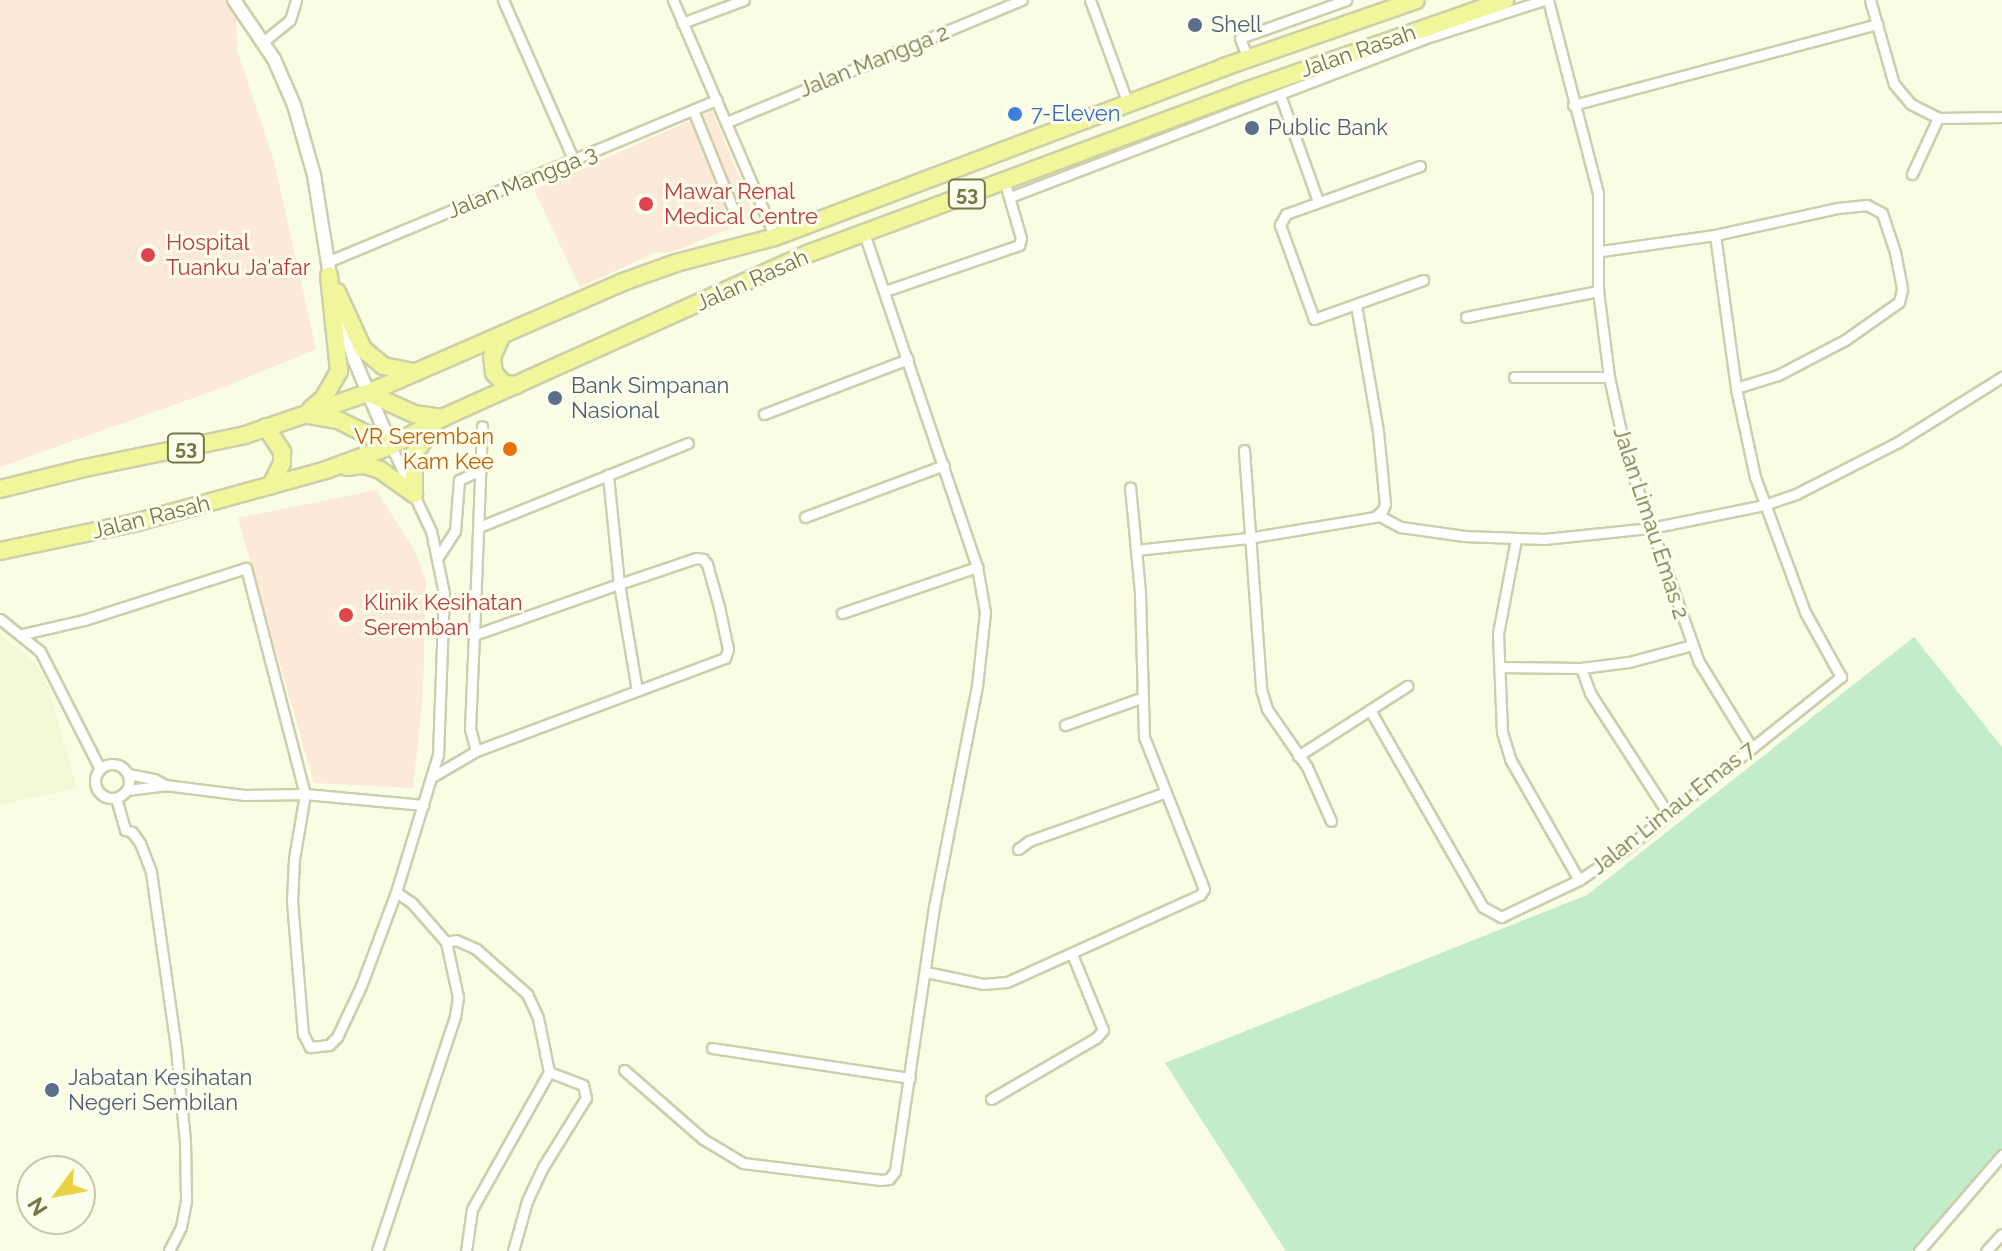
<!DOCTYPE html>
<html>
<head>
<meta charset="utf-8">
<style>
	body { margin:0 }
	#map { position:relative; width:2002px; height:1251px; overflow:hidden; background:#f8fde4; font-family:Raleway,sans-serif }
	div>[style] { position:absolute }
	[style*='--x'] { left:calc(var(--x)*1px); top:calc(var(--y)*1px); width:calc(var(--w)*1px); rotate:calc(var(--a)*1deg) }
	.residential>* { inset:0; background:#f2f7d5 }
	.medical>* { inset:0; background:#fce9d7 }
	.green>* { inset:0; background:#c2ecca }
	.roads { filter:drop-shadow(2px 0 #cdcfaa) drop-shadow(-2px 0 #cdcfaa) drop-shadow(0 2px #cdcfaa) drop-shadow(0 -2px #cdcfaa) }
	.minor>* { height:9px; margin:-4.5px; padding:0 4.5px; transform-origin:4.5px; border-radius:4.5px; background:#fff }
	.minor>.ring { margin:-4.5px; padding:0; box-sizing:content-box; background:none; border:9px solid #fff; border-radius:50% }
	.tertiary>* { height:12px; margin:-6px; padding:0 6px; transform-origin:6px; border-radius:6px; background:#fff }
	.trunk>* { height:16px; margin:-8px; padding:0 8px; transform-origin:8px; border-radius:8px; background:#f0f699 }
	.dots>* { width:22px; height:22px; translate:-50% -50%; box-sizing:border-box; border:4px solid #fbffeb; border-radius:50% }
	span { translate:-50% -50%; white-space:nowrap; text-align:center; line-height:1.15; -webkit-text-stroke:6px #fbffeb; paint-order:stroke }
	.shield-label span { padding:2px 6px; background:#fbffeb; border:2px solid; border-radius:6px; -webkit-text-stroke-width:0 }
	.shield-label { font-size:20px; color:#777648; font-weight:700 }
	.service-label { font-size:22px; color:#4e5e75 }
	.left { translate:0 -50%; text-align:left }
	.street-label { font-size:22px; color:#777648 }
	.shop-label { font-size:22px; color:#366cbe }
	.health-label { font-size:22px; color:#be3a42 }
	.food-label { font-size:22px; color:#c56008 }
	.right { translate:-100% -50%; text-align:right }
	.north { position:absolute; left:16px; top:1155px; width:80px; height:80px; box-sizing:border-box; background:#fbffeb; border:2px solid #c6c8aa; border-radius:50%; rotate:238deg; font-size:22px; font-weight:700; line-height:32px; text-align:center; color:#777648 }
	.north::after { content:''; display:block; margin:auto; width:28px; height:36px; background:#ecd144; clip-path:polygon(50% 0,100% 100%,50% 72%,0 100%) }
</style>
</head>
<body>
<div id="map">
	<div class="residential">
		<div style="clip-path:polygon(0 635px,33px 661px,46px 680px,77px 788px,0 805px)"></div>
	</div>
	<div class="medical">
		<div style="clip-path:polygon(0 0,236px 0,237px 50px,274px 161px,316px 349px,227px 386px,0 467px)"></div>
		<div style="clip-path:polygon(712px 111px,756px 218px,672px 252px,654px 253px,580px 287px,534px 190px)"></div>
		<div style="clip-path:polygon(376px 490px,415px 551px,426px 581px,423px 693px,413px 788px,314px 783px,238px 518px)"></div>
	</div>
	<div class="green">
		<div style="clip-path:polygon(1914px 637px,2002px 747px,2002px 1150px,1912px 1251px,1286px 1251px,1165px 1063px,1587px 895px)"></div>
	</div>
	<div class="roads">
		<div class="minor">
			<div style="--x:503;--y:0;--w:176;--a:66.2"></div>
			<div style="--x:673;--y:0;--w:258;--a:66.7"></div>
			<div style="--x:1090;--y:0;--w:111;--a:69.9"></div>
			<div style="--x:1548;--y:0;--w:199;--a:75.5"></div>
			<div style="--x:1598;--y:193;--w:98;--a:90"></div>
			<div style="--x:1598;--y:291;--w:87;--a:82.7"></div>
			<div style="--x:1609;--y:377;--w:84;--a:77.6"></div>
			<div style="--x:1627;--y:459;--w:215;--a:70.5"></div>
			<div style="--x:1699;--y:662;--w:101;--a:58.4"></div>
			<div style="--x:1870;--y:0;--w:87;--a:74.1"></div>
			<div style="--x:1894;--y:84;--w:26;--a:50"></div>
			<div style="--x:1911;--y:104;--w:30;--a:27"></div>
			<div style="--x:1938;--y:118;--w:64;--a:-0.9"></div>
			<div style="--x:682;--y:23;--w:66;--a:-20.4"></div>
			<div style="--x:264;--y:41;--w:33;--a:-39"></div>
			<div style="--x:290;--y:20;--w:21;--a:-73"></div>
			<div style="--x:1248;--y:59;--w:22;--a:-111"></div>
			<div style="--x:1240;--y:38;--w:113;--a:-19.7"></div>
			<div style="--x:1280;--y:95;--w:113;--a:70.3"></div>
			<div style="--x:1573;--y:105;--w:315;--a:-14.9"></div>
			<div style="--x:693;--y:110;--w:112;--a:68"></div>
			<div style="--x:727;--y:122;--w:319;--a:-22.5"></div>
			<div style="--x:1420;--y:166;--w:142;--a:160.3"></div>
			<div style="--x:1286;--y:214;--w:13;--a:119"></div>
			<div style="--x:1280;--y:225;--w:100;--a:70.1"></div>
			<div style="--x:1314;--y:319;--w:116;--a:-19.7"></div>
			<div style="--x:1912;--y:174;--w:62;--a:-65.1"></div>
			<div style="--x:1010;--y:197;--w:452;--a:-20.9"></div>
			<div style="--x:1432;--y:36;--w:118;--a:-17.8"></div>
			<div style="--x:1601;--y:251;--w:115;--a:-8"></div>
			<div style="--x:1715;--y:235;--w:126;--a:-12.4"></div>
			<div style="--x:1838;--y:208;--w:29;--a:-6"></div>
			<div style="--x:1867;--y:205;--w:17;--a:28"></div>
			<div style="--x:1882;--y:213;--w:41;--a:71.6"></div>
			<div style="--x:1895;--y:252;--w:38;--a:79"></div>
			<div style="--x:1902;--y:289;--w:13;--a:103"></div>
			<div style="--x:1899;--y:302;--w:66;--a:144.9"></div>
			<div style="--x:1845;--y:340;--w:76;--a:152.4"></div>
			<div style="--x:1778;--y:375;--w:44;--a:162.8"></div>
			<div style="--x:327;--y:262;--w:422;--a:-22.6"></div>
			<div style="--x:885;--y:291;--w:142;--a:-18.9"></div>
			<div style="--x:1019;--y:245;--w:7;--a:-74"></div>
			<div style="--x:1021;--y:238;--w:60;--a:-106.3"></div>
			<div style="--x:1466;--y:317;--w:135;--a:-11.1"></div>
			<div style="--x:1514;--y:377;--w:95;--a:0"></div>
			<div style="--x:764;--y:414;--w:154;--a:-20.9"></div>
			<div style="--x:1244;--y:450;--w:240;--a:85.9"></div>
			<div style="--x:1261;--y:689;--w:21;--a:73"></div>
			<div style="--x:1267;--y:709;--w:70;--a:55.4"></div>
			<div style="--x:1307;--y:767;--w:59;--a:66"></div>
			<div style="--x:1378;--y:515;--w:26;--a:28"></div>
			<div style="--x:1401;--y:527;--w:64;--a:8.1"></div>
			<div style="--x:1464;--y:536;--w:80;--a:2.1"></div>
			<div style="--x:1544;--y:539;--w:108;--a:-5.9"></div>
			<div style="--x:1651;--y:528;--w:115;--a:-11.5"></div>
			<div style="--x:1764;--y:505;--w:34;--a:-19"></div>
			<div style="--x:1796;--y:494;--w:114;--a:-27"></div>
			<div style="--x:1898;--y:442;--w:123;--a:-32"></div>
			<div style="--x:805;--y:517;--w:148;--a:-20.5"></div>
			<div style="--x:479;--y:527;--w:225;--a:-21.9"></div>
			<div style="--x:1516;--y:539;--w:96;--a:100.8"></div>
			<div style="--x:1498;--y:633;--w:99;--a:87.7"></div>
			<div style="--x:1502;--y:732;--w:28;--a:73"></div>
			<div style="--x:1510;--y:759;--w:139;--a:60.3"></div>
			<div style="--x:1136;--y:550;--w:113;--a:-6.1"></div>
			<div style="--x:1248;--y:538;--w:129;--a:-9.4"></div>
			<div style="--x:1375;--y:517;--w:9;--a:-41"></div>
			<div style="--x:1382;--y:511;--w:8;--a:-67"></div>
			<div style="--x:1385;--y:504;--w:73;--a:-95.5"></div>
			<div style="--x:1378;--y:431;--w:128;--a:-99.9"></div>
			<div style="--x:438;--y:557;--w:31;--a:-57"></div>
			<div style="--x:455;--y:531;--w:51;--a:-85.5"></div>
			<div style="--x:459;--y:480;--w:23;--a:-25"></div>
			<div style="--x:842;--y:613;--w:143;--a:-18.8"></div>
			<div style="--x:0;--y:619;--w:51;--a:38.7"></div>
			<div style="--x:40;--y:651;--w:132;--a:63"></div>
			<div style="--x:23;--y:634;--w:63;--a:-12.9"></div>
			<div style="--x:84;--y:620;--w:170;--a:-17.8"></div>
			<div style="--x:246;--y:568;--w:234;--a:75.4"></div>
			<div style="--x:305;--y:794;--w:66;--a:99.6"></div>
			<div style="--x:294;--y:859;--w:42;--a:92.7"></div>
			<div style="--x:292;--y:901;--w:133;--a:85.3"></div>
			<div style="--x:303;--y:1034;--w:15;--a:62"></div>
			<div style="--x:310;--y:1047;--w:19;--a:-6"></div>
			<div style="--x:329;--y:1045;--w:11;--a:-45"></div>
			<div style="--x:337;--y:1037;--w:56;--a:-64.8"></div>
			<div style="--x:361;--y:986;--w:100;--a:-69.6"></div>
			<div style="--x:396;--y:892;--w:143;--a:-73"></div>
			<div style="--x:438;--y:755;--w:162;--a:-87.9"></div>
			<div style="--x:444;--y:593;--w:63;--a:-101.8"></div>
			<div style="--x:431;--y:531;--w:94;--a:-115.2"></div>
			<div style="--x:474;--y:635;--w:209;--a:-87.8"></div>
			<div style="--x:1500;--y:667;--w:81;--a:0.7"></div>
			<div style="--x:1581;--y:668;--w:48;--a:-7.1"></div>
			<div style="--x:1629;--y:662;--w:65;--a:-15.1"></div>
			<div style="--x:1581;--y:668;--w:27;--a:70"></div>
			<div style="--x:1590;--y:693;--w:145;--a:57.1"></div>
			<div style="--x:1370;--y:710;--w:227;--a:60.2"></div>
			<div style="--x:1483;--y:907;--w:21;--a:29"></div>
			<div style="--x:1501;--y:917;--w:86;--a:-25.4"></div>
			<div style="--x:1579;--y:880;--w:54;--a:-33.7"></div>
			<div style="--x:1624;--y:850;--w:278;--a:-38.6"></div>
			<div style="--x:1841;--y:677;--w:74;--a:-119"></div>
			<div style="--x:1805;--y:612;--w:144;--a:-110.3"></div>
			<div style="--x:1755;--y:477;--w:91;--a:-102.1"></div>
			<div style="--x:1736;--y:388;--w:154;--a:-97.8"></div>
			<div style="--x:1065;--y:725;--w:81;--a:-19.6"></div>
			<div style="--x:476;--y:751;--w:23;--a:-105"></div>
			<div style="--x:470;--y:729;--w:94;--a:-87.6"></div>
			<div style="--x:474;--y:635;--w:154;--a:-19.4"></div>
			<div style="--x:619;--y:584;--w:108;--a:80.4"></div>
			<div style="--x:1298;--y:756;--w:130;--a:-32.7"></div>
			<div class="ring" style="left:95px;top:764px;width:25px;height:25px"></div>
			<div style="--x:128;--y:774;--w:26;--a:11"></div>
			<div style="--x:154;--y:779;--w:13;--a:29"></div>
			<div style="--x:432;--y:777;--w:51;--a:-30.6"></div>
			<div style="--x:476;--y:751;--w:266;--a:-20.5"></div>
			<div style="--x:725;--y:658;--w:9;--a:-72"></div>
			<div style="--x:728;--y:649;--w:43;--a:-102.1"></div>
			<div style="--x:719;--y:607;--w:45;--a:-105.6"></div>
			<div style="--x:707;--y:564;--w:6;--a:-129"></div>
			<div style="--x:703;--y:559;--w:7;--a:-172"></div>
			<div style="--x:696;--y:558;--w:81;--a:161.3"></div>
			<div style="--x:619;--y:584;--w:110;--a:-95.8"></div>
			<div style="--x:127;--y:790;--w:38;--a:-7"></div>
			<div style="--x:165;--y:785;--w:80;--a:7.2"></div>
			<div style="--x:244;--y:795;--w:61;--a:-0.9"></div>
			<div style="--x:305;--y:794;--w:119;--a:5.3"></div>
			<div style="--x:116;--y:798;--w:33;--a:74"></div>
			<div style="--x:125;--y:830;--w:7;--a:16"></div>
			<div style="--x:132;--y:832;--w:14;--a:54"></div>
			<div style="--x:140;--y:843;--w:31;--a:69"></div>
			<div style="--x:151;--y:872;--w:178;--a:81.9"></div>
			<div style="--x:176;--y:1048;--w:93;--a:84.5"></div>
			<div style="--x:185;--y:1141;--w:60;--a:89"></div>
			<div style="--x:186;--y:1201;--w:26;--a:101"></div>
			<div style="--x:181;--y:1227;--w:27;--a:117"></div>
			<div style="--x:1018;--y:849;--w:14;--a:-36"></div>
			<div style="--x:1029;--y:841;--w:143;--a:-19.6"></div>
			<div style="--x:446;--y:942;--w:10;--a:-11"></div>
			<div style="--x:456;--y:940;--w:22;--a:24"></div>
			<div style="--x:476;--y:949;--w:68;--a:41.4"></div>
			<div style="--x:527;--y:994;--w:26;--a:65"></div>
			<div style="--x:538;--y:1018;--w:55;--a:78.5"></div>
			<div style="--x:549;--y:1072;--w:157;--a:119.3"></div>
			<div style="--x:472;--y:1209;--w:42;--a:98.1"></div>
			<div style="--x:926;--y:972;--w:58;--a:11.9"></div>
			<div style="--x:983;--y:984;--w:24;--a:-5"></div>
			<div style="--x:1007;--y:982;--w:212;--a:-24.3"></div>
			<div style="--x:1200;--y:895;--w:7;--a:-56"></div>
			<div style="--x:1204;--y:889;--w:163;--a:-111.5"></div>
			<div style="--x:1144;--y:737;--w:145;--a:-91.6"></div>
			<div style="--x:1140;--y:592;--w:105;--a:-95.4"></div>
			<div style="--x:712;--y:1048;--w:200;--a:8.6"></div>
			<div style="--x:624;--y:1070;--w:105;--a:41.1"></div>
			<div style="--x:703;--y:1139;--w:47;--a:31"></div>
			<div style="--x:743;--y:1163;--w:139;--a:7"></div>
			<div style="--x:881;--y:1180;--w:8;--a:-7"></div>
			<div style="--x:889;--y:1179;--w:10;--a:-53"></div>
			<div style="--x:895;--y:1171;--w:267;--a:-81.6"></div>
			<div style="--x:934;--y:907;--w:225;--a:-79"></div>
			<div style="--x:977;--y:686;--w:74;--a:-83.8"></div>
			<div style="--x:985;--y:612;--w:46;--a:-100.1"></div>
			<div style="--x:977;--y:567;--w:353;--a:-108.7"></div>
			<div style="--x:991;--y:1099;--w:121;--a:-30.2"></div>
			<div style="--x:1096;--y:1038;--w:11;--a:-49"></div>
			<div style="--x:1103;--y:1030;--w:82;--a:-112.2"></div>
			<div style="--x:377;--y:1251;--w:248;--a:-71.6"></div>
			<div style="--x:455;--y:1016;--w:19;--a:-81"></div>
			<div style="--x:458;--y:997;--w:56;--a:-102.3"></div>
			<div style="--x:446;--y:942;--w:52;--a:-131.1"></div>
			<div style="--x:412;--y:903;--w:19;--a:-145"></div>
			<div style="--x:513;--y:1251;--w:52;--a:-74.4"></div>
			<div style="--x:527;--y:1201;--w:38;--a:-65"></div>
			<div style="--x:543;--y:1167;--w:81;--a:-58.1"></div>
			<div style="--x:586;--y:1098;--w:13;--a:-103"></div>
			<div style="--x:583;--y:1085;--w:36;--a:-159"></div>
			<div style="--x:1919;--y:1251;--w:127;--a:-49.2"></div>
			<div style="--x:1986;--y:1251;--w:23;--a:-47"></div>
		</div>
		<div class="tertiary">
			<div style="--x:234;--y:0;--w:71;--a:55.9"></div>
			<div style="--x:274;--y:59;--w:50;--a:66.5"></div>
			<div style="--x:294;--y:105;--w:73;--a:74.1"></div>
			<div style="--x:314;--y:175;--w:108;--a:81"></div>
			<div style="--x:341;--y:315;--w:46;--a:73.5"></div>
			<div style="--x:354;--y:359;--w:95;--a:67"></div>
		</div>
		<div class="trunk">
			<div style="--x:337;--y:292;--w:63;--a:65.5"></div>
			<div style="--x:363;--y:349;--w:26;--a:40"></div>
			<div style="--x:383;--y:366;--w:32;--a:11"></div>
			<div style="--x:501;--y:337;--w:22;--a:114"></div>
			<div style="--x:492;--y:357;--w:16;--a:83"></div>
			<div style="--x:494;--y:373;--w:15;--a:48"></div>
			<div style="--x:504;--y:384;--w:13;--a:4"></div>
			<div style="--x:368;--y:393;--w:51;--a:24.5"></div>
			<div style="--x:414;--y:414;--w:28;--a:8"></div>
			<div style="--x:311;--y:409;--w:16;--a:-40"></div>
			<div style="--x:323;--y:399;--w:32;--a:-60"></div>
			<div style="--x:339;--y:371;--w:96;--a:-96"></div>
			<div style="--x:309;--y:415;--w:29;--a:10"></div>
			<div style="--x:338;--y:420;--w:59;--a:26.1"></div>
			<div style="--x:266;--y:427;--w:30;--a:57"></div>
			<div style="--x:282;--y:452;--w:11;--a:90"></div>
			<div style="--x:282;--y:463;--w:25;--a:116"></div>
			<div style="--x:347;--y:467;--w:17;--a:-7"></div>
			<div style="--x:364;--y:465;--w:17;--a:17"></div>
			<div style="--x:380;--y:470;--w:42;--a:35.2"></div>
			<div style="--x:0;--y:489;--w:82;--a:-14"></div>
			<div style="--x:80;--y:469;--w:168;--a:-11.6"></div>
			<div style="--x:245;--y:435;--w:130;--a:-18.9"></div>
			<div style="--x:368;--y:393;--w:278;--a:-23.5"></div>
			<div style="--x:623;--y:282;--w:56;--a:-19.7"></div>
			<div style="--x:676;--y:263;--w:102;--a:-14.7"></div>
			<div style="--x:775;--y:237;--w:480;--a:-20.7"></div>
			<div style="--x:1224;--y:67;--w:203;--a:-19.2"></div>
			<div style="--x:414;--y:494;--w:40;--a:-90"></div>
			<div style="--x:414;--y:454;--w:32;--a:-54"></div>
			<div style="--x:0;--y:551;--w:137;--a:-11.8"></div>
			<div style="--x:134;--y:523;--w:199;--a:-15.4"></div>
			<div style="--x:326;--y:470;--w:69;--a:-20.3"></div>
			<div style="--x:391;--y:446;--w:58;--a:-28.8"></div>
			<div style="--x:442;--y:418;--w:403;--a:-24.2"></div>
			<div style="--x:810;--y:253;--w:462;--a:-20.4"></div>
			<div style="--x:1243;--y:92;--w:278;--a:-19.3"></div>
		</div>
	</div>
	<div class="dots">
		<div style="left:1195px;top:25px;background:#5c6f8a"></div>
		<div style="left:1015px;top:114px;background:#3f7fe0"></div>
		<div style="left:1252px;top:128px;background:#5c6f8a"></div>
		<div style="left:646px;top:204px;background:#e0444e"></div>
		<div style="left:148px;top:255px;background:#e0444e"></div>
		<div style="left:555px;top:398px;background:#5c6f8a"></div>
		<div style="left:510px;top:449px;background:#e8710a"></div>
		<div style="left:346px;top:615px;background:#e0444e"></div>
		<div style="left:52px;top:1090px;background:#5c6f8a"></div>
	</div>
	<div class="shield-label">
		<span style="left:967px;top:194px">53</span>
		<span style="left:186px;top:448px">53</span>
	</div>
	<div class="service-label">
		<span class="left" style="left:1211px;top:25px">Shell</span>
		<span class="left" style="left:1268px;top:128px">Public Bank</span>
		<span class="left" style="left:571px;top:398px">Bank Simpanan<br>Nasional</span>
		<span class="left" style="left:68px;top:1090px">Jabatan Kesihatan<br>Negeri Sembilan</span>
	</div>
	<div class="street-label">
		<span style="left:1358px;top:51px;rotate:-19deg">Jalan Rasah</span>
		<span style="left:874px;top:61px;rotate:-22deg">Jalan Mangga 2</span>
		<span style="left:522px;top:182px;rotate:-22deg">Jalan Mangga 3</span>
		<span style="left:752px;top:280px;rotate:-24deg">Jalan Rasah</span>
		<span style="left:151px;top:517px;rotate:-14deg">Jalan Rasah</span>
		<span style="left:1651px;top:523px;rotate:72deg">Jalan Limau Emas 2</span>
		<span style="left:1673px;top:808px;rotate:-38deg">Jalan Limau Emas 7</span>
	</div>
	<div class="shop-label">
		<span class="left" style="left:1031px;top:114px">7-Eleven</span>
	</div>
	<div class="health-label">
		<span class="left" style="left:664px;top:204px">Mawar Renal<br>Medical Centre</span>
		<span class="left" style="left:166px;top:255px">Hospital<br>Tuanku Ja'afar</span>
		<span class="left" style="left:364px;top:615px">Klinik Kesihatan<br>Seremban</span>
	</div>
	<div class="food-label">
		<span class="right" style="left:494px;top:449px">VR Seremban<br>Kam Kee</span>
	</div>
	<div class="north">N</div>
</div>
</body>
</html>
